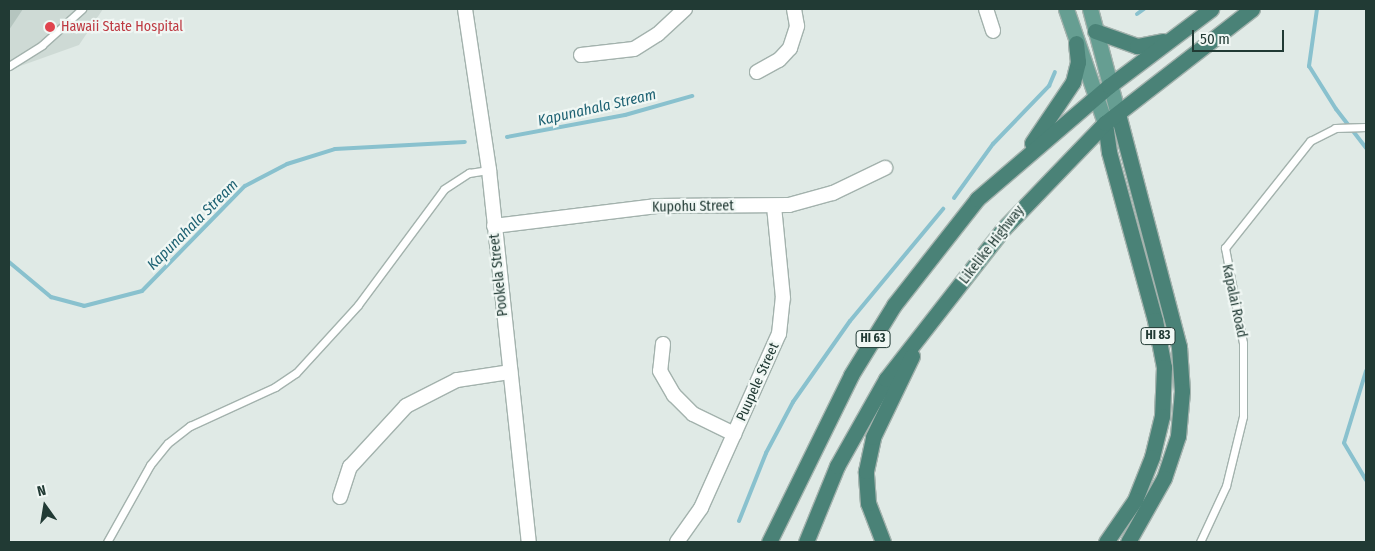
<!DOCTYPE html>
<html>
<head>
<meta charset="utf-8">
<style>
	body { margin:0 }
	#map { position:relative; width:1375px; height:551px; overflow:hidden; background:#e0eae6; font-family:"Fira Sans Condensed",sans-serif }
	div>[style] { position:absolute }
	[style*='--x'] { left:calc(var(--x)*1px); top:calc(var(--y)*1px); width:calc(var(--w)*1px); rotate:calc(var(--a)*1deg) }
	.built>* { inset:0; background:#cedad5 }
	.stream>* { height:4px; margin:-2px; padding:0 2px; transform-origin:2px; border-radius:2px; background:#89c1ce }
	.building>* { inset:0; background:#b5c5bf }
	.roads { filter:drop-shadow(1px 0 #a3b2ad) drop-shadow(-1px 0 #a3b2ad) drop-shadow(0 1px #a3b2ad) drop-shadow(0 -1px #a3b2ad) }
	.service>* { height:7px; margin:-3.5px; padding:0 3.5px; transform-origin:3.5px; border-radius:3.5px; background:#fff }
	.minor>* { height:14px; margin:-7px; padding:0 7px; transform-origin:7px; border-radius:7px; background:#fff }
	.primary>* { height:15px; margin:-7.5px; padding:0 7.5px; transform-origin:7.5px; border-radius:7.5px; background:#669e92 }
	.trunk>* { height:15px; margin:-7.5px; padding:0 7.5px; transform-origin:7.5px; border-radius:7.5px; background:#4a8277 }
	.dots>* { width:14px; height:14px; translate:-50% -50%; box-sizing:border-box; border:2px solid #f0f7f4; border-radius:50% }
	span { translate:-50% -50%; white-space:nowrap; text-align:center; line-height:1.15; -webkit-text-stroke:4.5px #f0f7f4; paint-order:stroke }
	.shield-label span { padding:1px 4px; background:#f0f7f4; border:1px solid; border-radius:4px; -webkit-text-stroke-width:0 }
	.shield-label { font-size:12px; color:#213a34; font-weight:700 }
	.health-label { font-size:14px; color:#be3a42 }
	.left { translate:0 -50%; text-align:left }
	.street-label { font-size:14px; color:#213a34 }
	.water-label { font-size:15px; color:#1e6273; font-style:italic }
	.frame { position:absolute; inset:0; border:10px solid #213a34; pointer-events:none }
	.north { position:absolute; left:20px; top:481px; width:50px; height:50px; -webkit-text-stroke:4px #f0f7f4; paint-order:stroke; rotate:347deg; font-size:14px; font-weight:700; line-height:20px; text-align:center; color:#213a34 }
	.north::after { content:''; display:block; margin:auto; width:18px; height:22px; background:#213a34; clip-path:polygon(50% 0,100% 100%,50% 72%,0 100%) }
	.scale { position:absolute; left:1192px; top:30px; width:92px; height:22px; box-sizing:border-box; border:2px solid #213a34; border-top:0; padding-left:6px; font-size:15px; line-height:18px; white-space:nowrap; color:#213a34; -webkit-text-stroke:4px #f0f7f4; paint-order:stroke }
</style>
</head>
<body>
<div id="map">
	<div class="built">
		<div style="clip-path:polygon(9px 9px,103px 9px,79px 45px,9px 70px)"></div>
	</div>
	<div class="stream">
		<div style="--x:1317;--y:9;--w:58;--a:98"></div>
		<div style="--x:1309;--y:66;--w:51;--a:57.9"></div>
		<div style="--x:1336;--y:109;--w:49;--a:52.4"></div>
		<div style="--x:1137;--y:14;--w:9;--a:-36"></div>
		<div style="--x:507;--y:137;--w:120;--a:-10.6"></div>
		<div style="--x:625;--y:115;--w:70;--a:-15.8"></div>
		<div style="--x:954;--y:198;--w:67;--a:-54.2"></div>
		<div style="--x:993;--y:144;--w:81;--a:-46"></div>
		<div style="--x:1049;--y:86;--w:15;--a:-67"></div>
		<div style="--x:9;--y:262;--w:55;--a:39.8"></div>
		<div style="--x:51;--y:297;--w:34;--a:15"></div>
		<div style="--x:84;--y:306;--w:60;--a:-14.5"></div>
		<div style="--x:142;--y:291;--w:147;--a:-45.6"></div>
		<div style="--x:245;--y:186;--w:47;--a:-27.6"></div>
		<div style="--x:287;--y:164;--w:50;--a:-17.4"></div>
		<div style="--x:335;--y:149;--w:130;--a:-3.1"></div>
		<div style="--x:1366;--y:371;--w:75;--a:107"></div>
		<div style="--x:1344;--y:443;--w:43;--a:59.3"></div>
		<div style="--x:739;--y:521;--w:73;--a:-68.3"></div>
		<div style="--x:766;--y:453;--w:58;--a:-62.1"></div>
		<div style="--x:793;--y:402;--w:99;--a:-54.9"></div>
		<div style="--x:850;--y:321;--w:146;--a:-50.3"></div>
	</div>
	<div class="building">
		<div style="clip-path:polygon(9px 9px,23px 9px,9px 30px)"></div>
	</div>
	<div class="roads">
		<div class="service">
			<div style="--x:9;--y:66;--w:39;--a:-32"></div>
			<div style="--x:42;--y:45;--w:54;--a:-42"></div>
			<div style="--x:107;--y:542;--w:88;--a:-60.8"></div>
			<div style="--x:150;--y:465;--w:28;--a:-51"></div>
			<div style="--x:168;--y:443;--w:28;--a:-38"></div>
			<div style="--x:190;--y:426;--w:94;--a:-24.6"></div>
			<div style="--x:275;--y:387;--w:25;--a:-34"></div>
			<div style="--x:296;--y:373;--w:92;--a:-47.6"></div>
			<div style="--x:358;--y:305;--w:144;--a:-53.4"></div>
			<div style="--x:444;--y:189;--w:30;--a:-33"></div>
			<div style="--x:469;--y:173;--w:20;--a:-9"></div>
			<div style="--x:1200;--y:542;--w:62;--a:-65.1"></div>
			<div style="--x:1226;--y:486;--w:72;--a:-76.3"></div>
			<div style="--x:1243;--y:416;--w:73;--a:-90"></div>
			<div style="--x:1243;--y:343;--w:97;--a:-100.7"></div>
			<div style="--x:1225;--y:248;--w:137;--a:-51.5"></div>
			<div style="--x:1310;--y:141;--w:28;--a:-27"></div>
			<div style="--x:1335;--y:128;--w:31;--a:-2"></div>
		</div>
		<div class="minor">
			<div style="--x:465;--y:9;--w:163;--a:81.5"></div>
			<div style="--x:489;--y:170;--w:374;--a:83.9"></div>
			<div style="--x:986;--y:9;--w:23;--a:72"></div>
			<div style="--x:581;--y:55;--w:53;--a:-6.5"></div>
			<div style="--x:634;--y:49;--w:28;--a:-32"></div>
			<div style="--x:658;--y:34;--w:37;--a:-43"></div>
			<div style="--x:757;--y:72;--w:25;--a:-29"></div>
			<div style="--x:779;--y:60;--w:16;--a:-47"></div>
			<div style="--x:790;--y:48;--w:23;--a:-72"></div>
			<div style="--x:797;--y:26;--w:17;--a:-100"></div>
			<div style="--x:494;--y:226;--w:164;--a:-7"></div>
			<div style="--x:657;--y:206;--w:132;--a:-0.4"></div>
			<div style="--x:789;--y:205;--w:46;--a:-15.3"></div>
			<div style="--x:833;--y:193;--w:58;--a:-25.7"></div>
			<div style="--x:663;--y:344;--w:27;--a:96"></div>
			<div style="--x:660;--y:371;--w:28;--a:60"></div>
			<div style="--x:674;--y:395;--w:27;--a:45"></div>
			<div style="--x:693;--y:414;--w:46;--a:26"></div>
			<div style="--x:340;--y:497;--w:32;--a:-72"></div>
			<div style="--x:350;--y:467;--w:83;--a:-47.4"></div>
			<div style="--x:406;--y:406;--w:57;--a:-27"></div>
			<div style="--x:457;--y:380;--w:54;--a:-8.6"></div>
			<div style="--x:677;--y:542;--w:42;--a:-54.8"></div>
			<div style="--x:701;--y:508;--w:191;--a:-65.9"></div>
			<div style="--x:779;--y:334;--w:36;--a:-84"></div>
			<div style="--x:783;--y:298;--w:91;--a:-95.6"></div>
		</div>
		<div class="primary">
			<div style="--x:1066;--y:9;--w:120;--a:71.1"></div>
			<div style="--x:1090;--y:9;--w:109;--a:75.1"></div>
		</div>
		<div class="trunk">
			<div style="--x:1095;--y:31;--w:45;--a:19.7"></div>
			<div style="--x:1137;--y:46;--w:26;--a:-11"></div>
			<div style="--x:1118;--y:114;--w:241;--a:75.3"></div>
			<div style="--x:1179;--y:347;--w:44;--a:86.1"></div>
			<div style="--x:1182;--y:391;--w:45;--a:95.1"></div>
			<div style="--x:1178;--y:436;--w:44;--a:108.4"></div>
			<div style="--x:1164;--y:478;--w:73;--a:119.4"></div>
			<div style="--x:1105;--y:123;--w:29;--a:82"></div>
			<div style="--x:1109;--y:152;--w:174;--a:74.7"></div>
			<div style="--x:1155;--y:320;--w:48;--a:79.2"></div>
			<div style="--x:1164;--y:367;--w:49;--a:92.3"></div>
			<div style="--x:1162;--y:416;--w:42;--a:103.7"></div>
			<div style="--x:1152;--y:457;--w:46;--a:111.6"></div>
			<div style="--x:1135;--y:500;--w:51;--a:124.6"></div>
			<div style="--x:1032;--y:143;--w:73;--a:-56.1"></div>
			<div style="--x:1073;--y:82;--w:21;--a:-76"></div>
			<div style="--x:1078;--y:62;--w:19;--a:-96"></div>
			<div style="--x:769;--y:542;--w:186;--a:-63.8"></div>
			<div style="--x:851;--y:375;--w:82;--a:-58.4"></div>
			<div style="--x:894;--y:305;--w:135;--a:-51.9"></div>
			<div style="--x:977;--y:199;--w:174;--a:-40.6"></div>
			<div style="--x:1109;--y:86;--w:128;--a:-37"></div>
			<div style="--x:806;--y:542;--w:82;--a:-67.8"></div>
			<div style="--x:837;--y:466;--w:100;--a:-60.6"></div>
			<div style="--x:886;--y:379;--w:192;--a:-52"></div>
			<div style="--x:1004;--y:228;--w:146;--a:-46.1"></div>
			<div style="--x:1105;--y:123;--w:186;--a:-37.8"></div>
			<div style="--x:883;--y:542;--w:42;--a:-111"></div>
			<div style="--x:868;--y:503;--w:32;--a:-94"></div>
			<div style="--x:866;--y:471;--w:35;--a:-78"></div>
			<div style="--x:873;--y:437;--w:90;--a:-64.3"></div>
		</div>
	</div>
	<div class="dots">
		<div style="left:50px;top:27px;background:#e0444e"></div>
	</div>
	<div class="shield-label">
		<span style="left:1158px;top:336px">HI 83</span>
		<span style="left:873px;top:339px">HI 63</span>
	</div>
	<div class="health-label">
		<span class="left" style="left:61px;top:27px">Hawaii State Hospital</span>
	</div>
	<div class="street-label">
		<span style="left:693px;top:207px;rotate:-1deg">Kupohu Street</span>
		<span style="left:992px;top:245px;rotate:-52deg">Likelike Highway</span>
		<span style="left:499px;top:275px;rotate:-96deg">Pookela Street</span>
		<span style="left:1234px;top:301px;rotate:78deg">Kapalai Road</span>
		<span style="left:758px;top:382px;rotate:-66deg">Puupele Street</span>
	</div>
	<div class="water-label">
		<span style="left:597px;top:108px;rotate:-13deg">Kapunahala Stream</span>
		<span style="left:193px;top:225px;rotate:-45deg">Kapunahala Stream</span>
	</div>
	<div class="frame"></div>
	<div class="north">N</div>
	<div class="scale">50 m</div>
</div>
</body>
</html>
